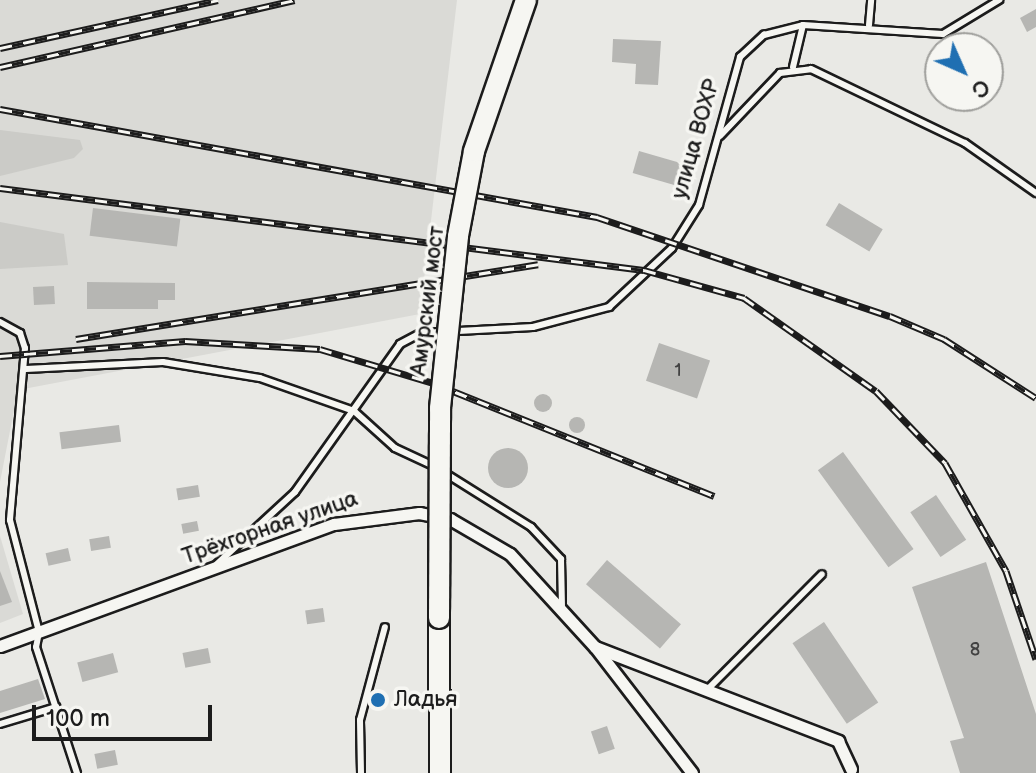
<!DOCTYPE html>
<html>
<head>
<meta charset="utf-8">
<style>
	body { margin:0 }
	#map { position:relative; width:1036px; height:773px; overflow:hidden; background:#e9e9e5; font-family:"Balsamiq Sans",sans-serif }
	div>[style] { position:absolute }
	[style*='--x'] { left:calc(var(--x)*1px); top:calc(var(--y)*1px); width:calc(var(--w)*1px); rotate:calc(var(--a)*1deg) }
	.built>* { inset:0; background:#dadad6 }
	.green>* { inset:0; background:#cbcbc7 }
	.building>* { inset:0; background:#b6b6b3; transform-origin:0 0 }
	.round { border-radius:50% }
	.roads { filter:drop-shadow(2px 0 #1c1c1c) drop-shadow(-2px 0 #1c1c1c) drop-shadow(0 2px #1c1c1c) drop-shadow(0 -2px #1c1c1c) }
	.lane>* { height:6px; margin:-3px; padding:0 3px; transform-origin:3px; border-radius:3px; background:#f6f6f2 }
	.street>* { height:11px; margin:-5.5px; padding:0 5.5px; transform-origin:5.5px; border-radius:5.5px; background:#f6f6f2 }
	.highway>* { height:20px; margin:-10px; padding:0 10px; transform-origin:10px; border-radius:10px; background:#f6f6f2 }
	.rail>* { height:7px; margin-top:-3.5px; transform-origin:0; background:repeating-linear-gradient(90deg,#f6f6f2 0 12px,#1c1c1c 0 24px); box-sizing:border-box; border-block:2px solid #1c1c1c }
	.bridges { filter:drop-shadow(2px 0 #1c1c1c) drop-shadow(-2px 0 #1c1c1c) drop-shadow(0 2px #1c1c1c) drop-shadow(0 -2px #1c1c1c) }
	.highway-bridge>* { height:20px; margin:-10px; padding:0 10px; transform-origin:10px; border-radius:10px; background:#f6f6f2 }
	.dots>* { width:22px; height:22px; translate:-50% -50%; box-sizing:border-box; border:4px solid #f6f6f2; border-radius:50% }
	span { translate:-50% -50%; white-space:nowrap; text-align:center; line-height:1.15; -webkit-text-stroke:7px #f6f6f2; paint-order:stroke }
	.number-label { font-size:18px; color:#424242 }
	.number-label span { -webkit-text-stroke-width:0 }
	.street-label { font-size:22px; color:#1c1c1c }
	.poi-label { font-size:22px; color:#1c1c1c }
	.left { translate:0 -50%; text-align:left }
	.north { position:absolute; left:924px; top:32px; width:80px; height:80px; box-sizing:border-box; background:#f6f6f2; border:2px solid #9f9f9c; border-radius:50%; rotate:135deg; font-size:22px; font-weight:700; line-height:32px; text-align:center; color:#1c1c1c }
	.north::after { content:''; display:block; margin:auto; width:28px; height:36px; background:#1f6fb2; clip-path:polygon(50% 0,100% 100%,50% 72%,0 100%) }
	.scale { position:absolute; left:32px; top:705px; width:180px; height:36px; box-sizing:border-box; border:4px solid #1c1c1c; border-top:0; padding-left:10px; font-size:24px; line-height:28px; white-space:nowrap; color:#1c1c1c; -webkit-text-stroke:6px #f6f6f2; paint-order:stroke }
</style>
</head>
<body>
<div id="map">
	<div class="built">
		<div style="clip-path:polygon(0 0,457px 0,420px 314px,18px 390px,0 482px)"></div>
		<div style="clip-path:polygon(0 536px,23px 614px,0 623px)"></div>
	</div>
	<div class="green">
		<div style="clip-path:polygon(0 130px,80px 140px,83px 149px,74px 158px,0 176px)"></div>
		<div style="clip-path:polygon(0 222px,64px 234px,68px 265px,0 269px)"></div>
	</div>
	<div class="building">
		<div style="clip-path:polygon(1036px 9px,1036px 27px,1027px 32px,1020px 18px)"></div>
		<div style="clip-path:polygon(613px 39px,661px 41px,658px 85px,635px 84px,636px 64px,612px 62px)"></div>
		<div style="left:639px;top:151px;width:45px;height:23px;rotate:16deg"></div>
		<div style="left:839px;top:203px;width:51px;height:26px;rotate:31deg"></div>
		<div style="left:93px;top:208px;width:88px;height:28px;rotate:7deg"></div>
		<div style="clip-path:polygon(87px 282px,175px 283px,175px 300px,158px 300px,158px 309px,87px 309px)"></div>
		<div style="left:54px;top:286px;width:18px;height:21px;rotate:87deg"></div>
		<div style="left:659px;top:343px;width:54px;height:40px;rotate:19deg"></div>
		<div class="round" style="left:534px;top:394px;width:18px;height:18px"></div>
		<div class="round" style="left:569px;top:417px;width:16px;height:16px"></div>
		<div style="left:119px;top:425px;width:17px;height:60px;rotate:83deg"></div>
		<div class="round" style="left:488px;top:448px;width:40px;height:40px"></div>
		<div style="left:843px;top:452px;width:120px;height:31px;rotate:54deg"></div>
		<div style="left:198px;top:485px;width:12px;height:22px;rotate:81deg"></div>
		<div style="left:936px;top:495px;width:54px;height:31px;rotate:56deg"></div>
		<div style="left:197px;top:521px;width:10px;height:16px;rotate:79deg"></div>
		<div style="left:109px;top:536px;width:12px;height:20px;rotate:81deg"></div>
		<div style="left:68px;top:548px;width:13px;height:23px;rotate:77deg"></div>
		<div style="left:607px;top:560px;width:98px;height:32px;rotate:41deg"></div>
		<div style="clip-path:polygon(986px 562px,1036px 714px,1036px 773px,960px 773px,950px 741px,964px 738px,912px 587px)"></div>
		<div style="clip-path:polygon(0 571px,12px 602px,0 606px)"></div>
		<div style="left:323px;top:608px;width:14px;height:18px;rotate:82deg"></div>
		<div style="left:824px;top:622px;width:97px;height:38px;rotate:56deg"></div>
		<div style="left:208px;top:648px;width:15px;height:26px;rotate:79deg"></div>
		<div style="left:113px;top:653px;width:20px;height:37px;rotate:75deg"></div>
		<div style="clip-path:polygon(38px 679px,45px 699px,0 713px,0 691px)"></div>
		<div style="left:607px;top:726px;width:24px;height:17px;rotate:71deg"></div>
		<div style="left:115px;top:750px;width:15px;height:21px;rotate:79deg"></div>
	</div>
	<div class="roads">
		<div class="lane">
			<div style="--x:869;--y:25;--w:25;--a:-85"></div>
			<div style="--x:793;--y:67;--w:43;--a:-76.6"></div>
			<div style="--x:720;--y:136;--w:87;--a:-46.4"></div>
			<div style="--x:780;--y:73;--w:31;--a:-7"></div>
			<div style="--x:811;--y:69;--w:171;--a:25.7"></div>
			<div style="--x:965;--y:143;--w:87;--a:35.2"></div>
			<div style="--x:0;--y:322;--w:23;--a:29"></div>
			<div style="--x:20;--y:333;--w:16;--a:72"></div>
			<div style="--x:25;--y:348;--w:173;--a:95"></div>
			<div style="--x:10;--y:520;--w:116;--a:75.5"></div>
			<div style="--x:39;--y:632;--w:15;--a:101"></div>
			<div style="--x:36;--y:647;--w:133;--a:72"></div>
			<div style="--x:26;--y:369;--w:137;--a:-2.9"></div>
			<div style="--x:163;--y:362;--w:98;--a:9.4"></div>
			<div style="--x:260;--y:378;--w:100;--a:19.3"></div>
			<div style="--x:354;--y:411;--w:55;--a:42.1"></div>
			<div style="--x:395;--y:448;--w:45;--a:24.9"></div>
			<div style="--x:445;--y:473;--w:102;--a:32.1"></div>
			<div style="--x:531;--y:527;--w:44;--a:46.8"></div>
			<div style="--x:561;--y:559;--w:46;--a:88.8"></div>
			<div style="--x:217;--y:564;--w:106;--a:-42.7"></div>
			<div style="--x:295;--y:492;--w:181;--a:-54.6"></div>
			<div style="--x:400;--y:344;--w:24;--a:-28"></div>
			<div style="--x:421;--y:333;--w:112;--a:-3.1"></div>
			<div style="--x:533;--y:327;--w:79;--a:-14.7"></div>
			<div style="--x:609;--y:307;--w:86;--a:-43.1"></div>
			<div style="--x:672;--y:248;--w:51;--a:-57.9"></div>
			<div style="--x:699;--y:205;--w:154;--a:-74.5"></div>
			<div style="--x:740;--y:57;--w:33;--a:-43"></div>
			<div style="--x:764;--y:35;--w:40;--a:-14.4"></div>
			<div style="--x:803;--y:25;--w:140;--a:3.7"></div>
			<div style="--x:943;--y:34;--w:66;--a:-31.3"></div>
			<div style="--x:707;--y:690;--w:163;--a:-45.2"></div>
			<div style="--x:0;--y:724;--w:59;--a:-16.9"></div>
			<div style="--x:361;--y:773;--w:53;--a:-91.1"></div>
			<div style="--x:360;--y:720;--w:96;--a:-75"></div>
		</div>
		<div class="street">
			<div style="--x:0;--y:646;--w:356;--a:-20.1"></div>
			<div style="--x:334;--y:524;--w:86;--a:-7.4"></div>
			<div style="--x:419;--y:513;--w:32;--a:11"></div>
			<div style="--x:450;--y:519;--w:69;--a:30.3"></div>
			<div style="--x:510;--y:554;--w:126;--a:47.6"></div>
			<div style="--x:595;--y:647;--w:159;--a:52.4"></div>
			<div style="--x:595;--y:647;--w:261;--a:21.1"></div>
			<div style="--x:838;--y:741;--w:31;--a:65"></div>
		</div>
		<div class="highway">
			<div style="--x:439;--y:618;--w:155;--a:89.6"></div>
		</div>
	</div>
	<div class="rail">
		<div style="--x:0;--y:48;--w:223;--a:-12.4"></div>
		<div style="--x:0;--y:67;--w:302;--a:-12.8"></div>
		<div style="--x:0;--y:109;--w:607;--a:10.25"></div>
		<div style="--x:597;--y:217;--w:309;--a:18.7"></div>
		<div style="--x:890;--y:316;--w:59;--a:23.1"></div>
		<div style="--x:944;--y:339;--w:109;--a:32.7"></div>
		<div style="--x:0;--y:188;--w:649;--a:7.26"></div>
		<div style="--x:644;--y:270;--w:104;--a:15.6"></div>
		<div style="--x:744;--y:298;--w:161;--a:35.2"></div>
		<div style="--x:876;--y:391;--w:100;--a:46.2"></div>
		<div style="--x:945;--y:463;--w:124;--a:60.5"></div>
		<div style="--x:1006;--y:571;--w:93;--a:71.2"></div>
		<div style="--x:76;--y:339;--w:468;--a:-9.2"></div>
		<div style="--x:0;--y:356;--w:186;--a:-4.6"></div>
		<div style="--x:185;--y:341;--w:135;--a:3.4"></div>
		<div style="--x:320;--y:349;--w:118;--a:16.7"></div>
		<div style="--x:433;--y:383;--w:303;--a:21.9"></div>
	</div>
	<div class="bridges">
		<div class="highway-bridge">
			<div style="--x:439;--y:618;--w:210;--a:-89.7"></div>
			<div style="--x:440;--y:408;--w:173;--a:-84"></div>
			<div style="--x:458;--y:236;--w:86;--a:-79.3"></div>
			<div style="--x:474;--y:151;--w:160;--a:-71"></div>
		</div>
	</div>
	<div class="dots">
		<div style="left:378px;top:700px;background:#1f6fb2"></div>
	</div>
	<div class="number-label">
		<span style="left:678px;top:371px">1</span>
		<span style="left:975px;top:650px">8</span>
	</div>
	<div class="street-label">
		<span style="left:696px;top:139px;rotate:-74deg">улица ВОХР</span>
		<span style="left:428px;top:301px;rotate:-83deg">Амурский мост</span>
		<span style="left:270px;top:528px;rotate:-19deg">Трёхгорная улица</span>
	</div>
	<div class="poi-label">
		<span class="left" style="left:394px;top:700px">Ладья</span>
	</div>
	<div class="north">С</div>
	<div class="scale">100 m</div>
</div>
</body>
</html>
